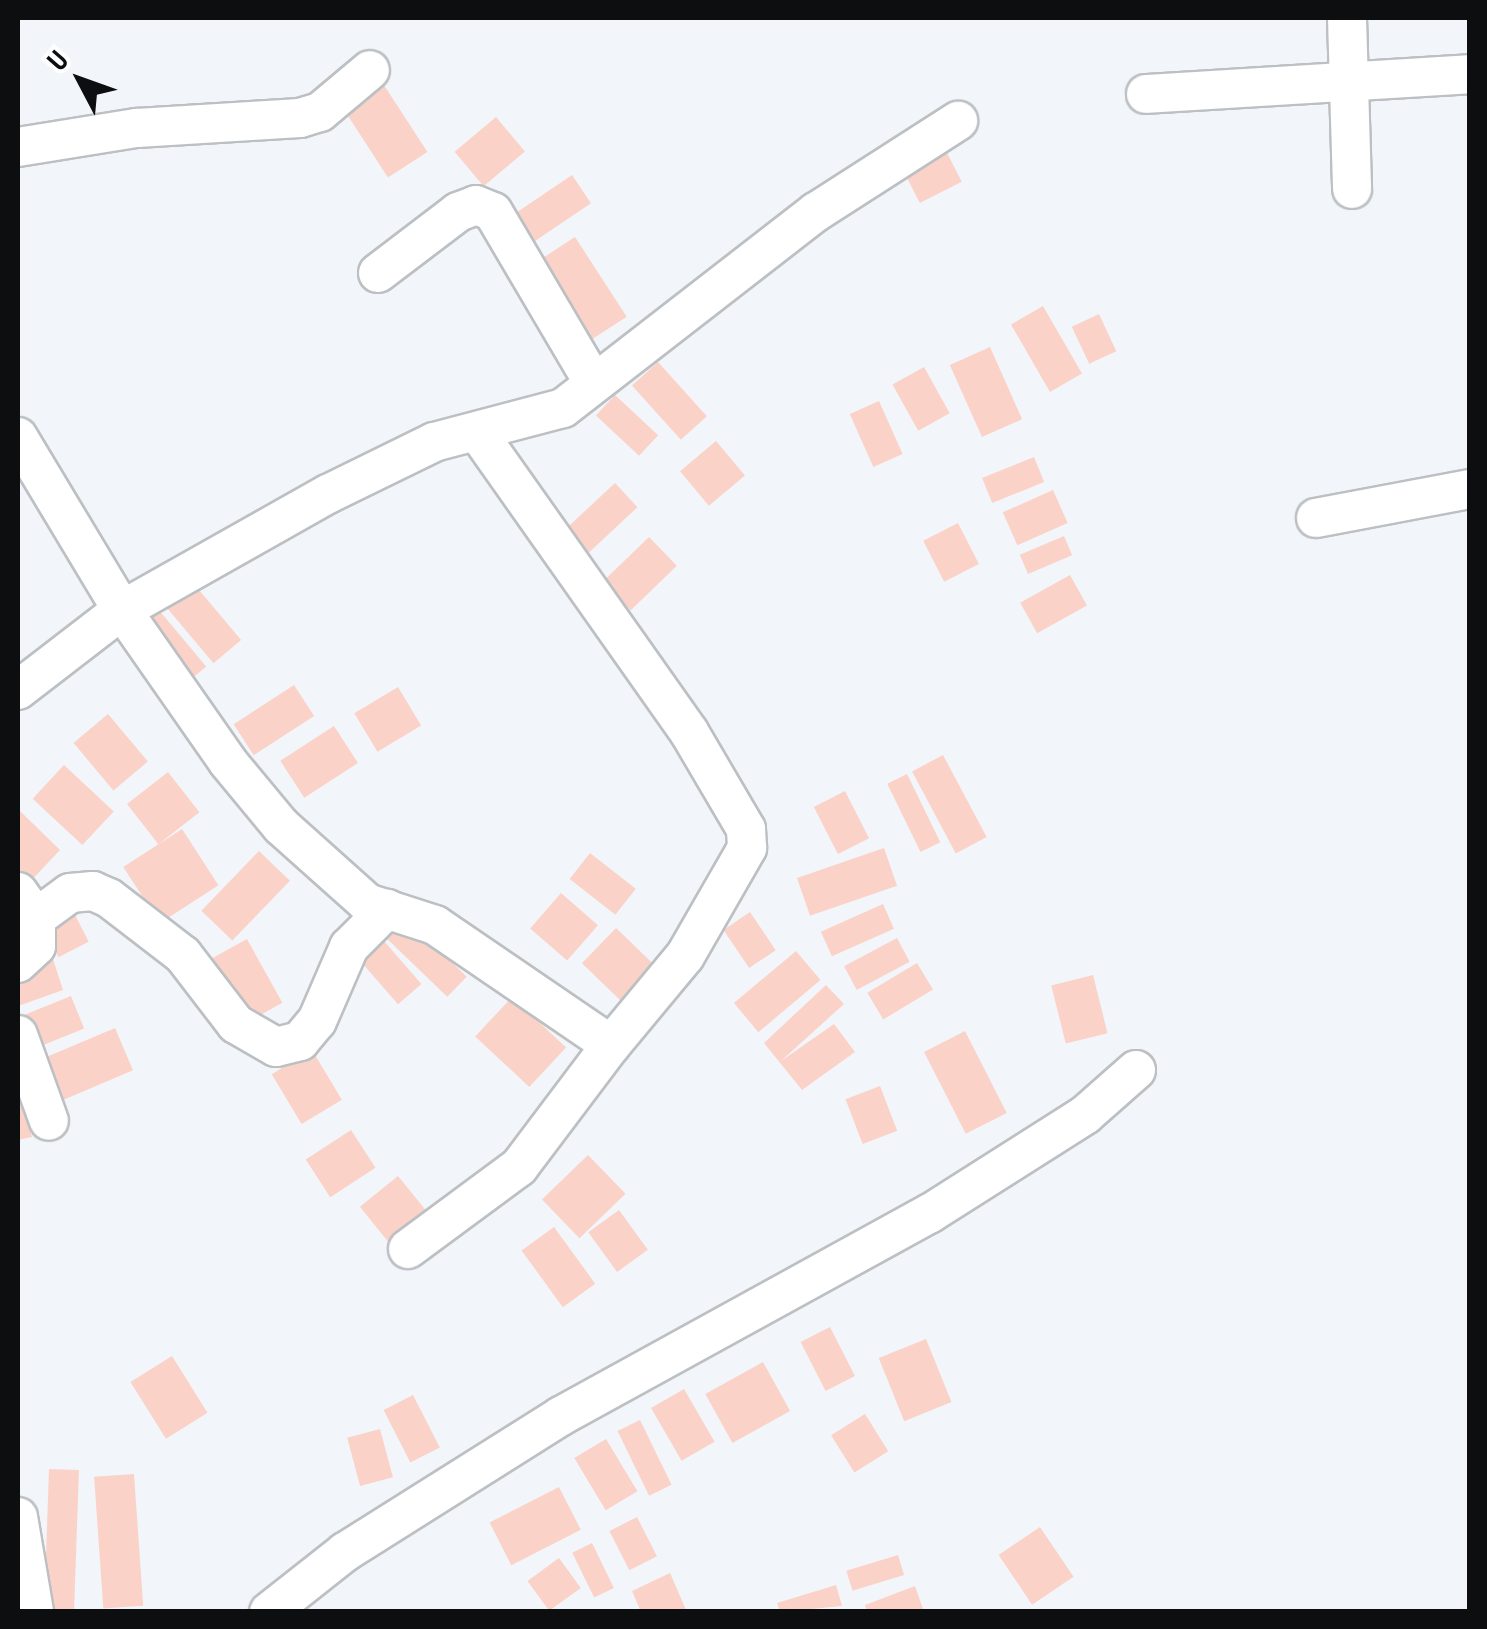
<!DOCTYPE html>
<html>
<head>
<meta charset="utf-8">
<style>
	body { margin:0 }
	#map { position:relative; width:1487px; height:1629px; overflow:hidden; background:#f2f6fa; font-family:"PT Sans Narrow",sans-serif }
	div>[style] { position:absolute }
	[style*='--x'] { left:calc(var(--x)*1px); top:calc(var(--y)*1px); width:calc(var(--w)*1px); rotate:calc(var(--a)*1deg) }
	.building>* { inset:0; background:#fbd2c8; transform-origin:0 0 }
	.roads { filter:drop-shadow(2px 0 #bcc0c3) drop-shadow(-2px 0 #bcc0c3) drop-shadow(0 2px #bcc0c3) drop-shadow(0 -2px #bcc0c3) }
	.street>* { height:38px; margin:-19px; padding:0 19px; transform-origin:19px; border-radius:19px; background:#fff }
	span { translate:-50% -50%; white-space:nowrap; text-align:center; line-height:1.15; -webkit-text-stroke:10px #fff; paint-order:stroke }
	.frame { position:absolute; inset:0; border:20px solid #0c0e0f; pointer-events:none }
	.north { position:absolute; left:30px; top:30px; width:100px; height:100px; -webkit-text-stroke:8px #fff; paint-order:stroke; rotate:311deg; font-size:28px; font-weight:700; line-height:40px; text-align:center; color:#0c0e0f }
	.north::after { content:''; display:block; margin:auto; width:35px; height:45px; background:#0c0e0f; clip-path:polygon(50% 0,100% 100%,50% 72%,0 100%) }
</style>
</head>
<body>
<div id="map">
	<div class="building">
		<div style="left:380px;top:79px;width:87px;height:47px;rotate:57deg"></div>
		<div style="left:496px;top:117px;width:45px;height:54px;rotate:50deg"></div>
		<div style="left:944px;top:147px;width:39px;height:47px;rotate:63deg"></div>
		<div style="left:572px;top:175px;width:34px;height:84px;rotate:56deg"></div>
		<div style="left:575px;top:237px;width:95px;height:53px;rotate:57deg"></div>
		<div style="left:1043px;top:306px;width:78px;height:37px;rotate:60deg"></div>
		<div style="left:1099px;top:314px;width:41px;height:30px;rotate:65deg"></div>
		<div style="left:990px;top:347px;width:79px;height:44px;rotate:66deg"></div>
		<div style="left:658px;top:362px;width:73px;height:35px;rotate:48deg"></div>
		<div style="left:924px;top:367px;width:53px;height:36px;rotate:61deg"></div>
		<div style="left:615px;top:395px;width:59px;height:28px;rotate:43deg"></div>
		<div style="left:879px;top:401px;width:58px;height:32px;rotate:66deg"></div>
		<div style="left:716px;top:441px;width:45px;height:47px;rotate:50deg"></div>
		<div style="left:1034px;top:457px;width:27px;height:56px;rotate:68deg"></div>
		<div style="left:615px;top:483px;width:33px;height:66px;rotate:47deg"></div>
		<div style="left:1053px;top:490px;width:36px;height:55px;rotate:66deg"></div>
		<div style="left:958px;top:523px;width:46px;height:39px;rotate:63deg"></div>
		<div style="left:1064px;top:536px;width:21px;height:48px;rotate:67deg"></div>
		<div style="left:649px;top:537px;width:40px;height:64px;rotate:46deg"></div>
		<div style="left:1070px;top:575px;width:35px;height:57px;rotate:61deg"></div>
		<div style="left:189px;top:578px;width:81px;height:36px;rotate:50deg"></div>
		<div style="left:158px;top:609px;width:75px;height:24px;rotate:50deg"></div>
		<div style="left:294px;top:685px;width:37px;height:72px;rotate:57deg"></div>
		<div style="left:398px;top:687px;width:45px;height:51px;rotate:59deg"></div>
		<div style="left:108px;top:714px;width:62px;height:45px;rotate:50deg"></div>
		<div style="left:334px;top:726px;width:44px;height:64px;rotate:57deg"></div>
		<div style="left:943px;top:755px;width:93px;height:35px;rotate:62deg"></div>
		<div style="left:64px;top:765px;width:68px;height:46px;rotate:43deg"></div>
		<div style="left:168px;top:772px;width:51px;height:52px;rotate:52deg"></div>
		<div style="left:907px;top:774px;width:76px;height:22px;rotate:64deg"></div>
		<div style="left:845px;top:791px;width:53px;height:35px;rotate:63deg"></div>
		<div style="clip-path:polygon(18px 809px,60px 850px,29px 883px,18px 873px)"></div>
		<div style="left:182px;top:829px;width:67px;height:70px;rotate:57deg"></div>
		<div style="left:884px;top:848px;width:40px;height:92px;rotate:71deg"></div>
		<div style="left:259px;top:851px;width:43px;height:83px;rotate:44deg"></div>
		<div style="left:590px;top:853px;width:58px;height:33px;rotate:38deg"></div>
		<div style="left:561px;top:893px;width:49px;height:47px;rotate:41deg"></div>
		<div style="left:883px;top:904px;width:27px;height:68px;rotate:66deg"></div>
		<div style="left:71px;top:907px;width:39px;height:34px;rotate:63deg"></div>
		<div style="left:750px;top:912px;width:46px;height:32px;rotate:56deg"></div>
		<div style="left:407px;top:919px;width:83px;height:28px;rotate:44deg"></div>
		<div style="left:616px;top:928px;width:63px;height:49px;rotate:44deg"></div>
		<div style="left:897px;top:938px;width:27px;height:60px;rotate:62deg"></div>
		<div style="left:247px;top:939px;width:73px;height:43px;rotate:61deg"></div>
		<div style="left:384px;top:941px;width:57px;height:31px;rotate:49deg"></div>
		<div style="left:796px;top:951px;width:38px;height:81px;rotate:50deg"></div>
		<div style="clip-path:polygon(52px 956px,63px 990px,18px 1006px,18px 968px)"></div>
		<div style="left:917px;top:963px;width:31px;height:58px;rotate:59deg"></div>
		<div style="left:1093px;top:975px;width:60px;height:43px;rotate:76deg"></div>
		<div style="clip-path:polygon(826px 985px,844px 1004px,781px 1061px,834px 1024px,855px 1052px,802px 1090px,764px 1043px)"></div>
		<div style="left:71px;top:996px;width:35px;height:50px;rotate:68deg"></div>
		<div style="left:512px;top:997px;width:74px;height:54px;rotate:43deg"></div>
		<div style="left:115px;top:1028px;width:46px;height:77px;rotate:67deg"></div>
		<div style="left:965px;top:1031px;width:92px;height:46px;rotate:63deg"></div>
		<div style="left:312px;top:1050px;width:58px;height:47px;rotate:59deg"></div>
		<div style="left:880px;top:1086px;width:48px;height:37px;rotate:69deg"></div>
		<div style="clip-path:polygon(24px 1105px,32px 1137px,18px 1140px,18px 1107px)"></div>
		<div style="left:351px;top:1130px;width:45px;height:54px;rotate:57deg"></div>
		<div style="left:588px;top:1155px;width:54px;height:64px;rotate:46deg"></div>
		<div style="left:398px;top:1176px;width:49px;height:49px;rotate:51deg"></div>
		<div style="left:619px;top:1210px;width:49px;height:38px;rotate:54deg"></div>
		<div style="left:554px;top:1227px;width:70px;height:40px;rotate:54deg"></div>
		<div style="left:830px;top:1327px;width:55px;height:33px;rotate:63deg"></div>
		<div style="left:926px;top:1339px;width:68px;height:51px;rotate:68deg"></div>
		<div style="left:172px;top:1356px;width:67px;height:49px;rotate:58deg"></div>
		<div style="left:763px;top:1362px;width:56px;height:66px;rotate:61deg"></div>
		<div style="left:684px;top:1389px;width:61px;height:38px;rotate:60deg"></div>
		<div style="left:413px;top:1395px;width:59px;height:33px;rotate:63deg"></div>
		<div style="left:865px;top:1414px;width:44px;height:40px;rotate:58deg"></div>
		<div style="left:640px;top:1420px;width:72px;height:25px;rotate:64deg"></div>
		<div style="left:380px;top:1429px;width:50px;height:34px;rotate:75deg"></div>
		<div style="left:606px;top:1439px;width:61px;height:37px;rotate:59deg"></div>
		<div style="left:49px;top:1469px;width:30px;height:143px;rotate:2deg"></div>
		<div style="left:134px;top:1474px;width:132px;height:40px;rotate:86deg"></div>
		<div style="left:559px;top:1487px;width:48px;height:78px;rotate:63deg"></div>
		<div style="left:637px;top:1517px;width:44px;height:31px;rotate:63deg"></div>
		<div style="left:1040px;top:1527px;width:60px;height:50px;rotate:56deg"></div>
		<div style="left:592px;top:1543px;width:50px;height:22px;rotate:64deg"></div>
		<div style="left:898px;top:1555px;width:21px;height:54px;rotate:73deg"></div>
		<div style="left:559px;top:1558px;width:37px;height:39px;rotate:54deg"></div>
		<div style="clip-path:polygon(670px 1573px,687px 1612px,641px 1612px,632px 1591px)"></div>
		<div style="clip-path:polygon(836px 1585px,842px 1606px,780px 1612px,777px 1603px)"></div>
		<div style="clip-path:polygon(915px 1586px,924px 1612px,867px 1612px,865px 1605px)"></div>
	</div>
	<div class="roads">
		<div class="street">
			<div style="--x:1347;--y:18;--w:171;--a:88.3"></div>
			<div style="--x:1146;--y:94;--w:325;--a:-3.5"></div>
			<div style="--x:18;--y:147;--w:121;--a:-9.1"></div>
			<div style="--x:137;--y:128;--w:163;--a:-3.5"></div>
			<div style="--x:300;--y:118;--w:21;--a:-17"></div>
			<div style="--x:320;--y:112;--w:65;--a:-40"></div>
			<div style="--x:378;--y:273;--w:101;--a:-37.3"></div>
			<div style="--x:458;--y:212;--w:19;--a:-21"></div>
			<div style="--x:476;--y:205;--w:18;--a:22"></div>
			<div style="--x:493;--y:212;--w:197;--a:59.5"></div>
			<div style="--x:18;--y:437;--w:202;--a:59"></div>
			<div style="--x:122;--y:610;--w:185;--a:55.1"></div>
			<div style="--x:228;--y:762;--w:83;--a:50.4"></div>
			<div style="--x:281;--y:826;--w:115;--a:41.8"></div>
			<div style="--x:367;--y:903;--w:71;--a:17.9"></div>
			<div style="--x:435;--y:925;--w:213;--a:34.3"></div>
			<div style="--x:611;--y:1045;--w:116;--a:-50.3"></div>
			<div style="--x:685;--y:956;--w:125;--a:-60.1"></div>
			<div style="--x:747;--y:848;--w:19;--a:-93"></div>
			<div style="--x:746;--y:829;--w:113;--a:-120.4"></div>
			<div style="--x:689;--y:732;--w:367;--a:-125.2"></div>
			<div style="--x:1316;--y:518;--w:157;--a:-10.7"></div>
			<div style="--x:18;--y:690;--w:131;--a:-37.6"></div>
			<div style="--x:122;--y:610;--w:236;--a:-29.4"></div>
			<div style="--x:328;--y:494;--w:118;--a:-26.1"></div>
			<div style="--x:434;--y:442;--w:133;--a:-14.8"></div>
			<div style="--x:563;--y:408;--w:320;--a:-37.8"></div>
			<div style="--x:816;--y:212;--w:169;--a:-32.7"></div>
			<div style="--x:18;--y:892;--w:32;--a:55"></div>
			<div style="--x:36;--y:918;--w:28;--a:90"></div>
			<div style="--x:36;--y:946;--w:25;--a:137"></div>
			<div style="--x:36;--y:918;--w:42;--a:-36.3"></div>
			<div style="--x:70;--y:893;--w:23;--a:-5"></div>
			<div style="--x:93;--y:891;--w:17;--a:24"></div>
			<div style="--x:109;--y:898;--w:93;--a:37.6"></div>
			<div style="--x:183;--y:955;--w:87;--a:52.5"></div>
			<div style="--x:236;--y:1024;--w:46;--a:29.9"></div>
			<div style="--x:276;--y:1047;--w:25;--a:-14"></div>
			<div style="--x:300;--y:1041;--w:26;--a:-50"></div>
			<div style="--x:317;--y:1021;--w:81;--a:-66.6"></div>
			<div style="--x:349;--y:947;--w:54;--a:-45"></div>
			<div style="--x:18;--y:1035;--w:91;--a:70.2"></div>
			<div style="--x:408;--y:1249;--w:138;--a:-36.5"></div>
			<div style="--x:519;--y:1167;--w:153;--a:-53"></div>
			<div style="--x:18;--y:1517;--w:96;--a:80.4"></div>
			<div style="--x:269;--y:1612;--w:97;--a:-38.3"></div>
			<div style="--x:345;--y:1552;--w:255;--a:-32.2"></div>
			<div style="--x:561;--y:1416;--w:420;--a:-28.8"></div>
			<div style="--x:929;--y:1214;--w:185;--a:-32.4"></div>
			<div style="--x:1085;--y:1115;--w:68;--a:-41.4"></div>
		</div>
	</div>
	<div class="frame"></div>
	<div class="north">U</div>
</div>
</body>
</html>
